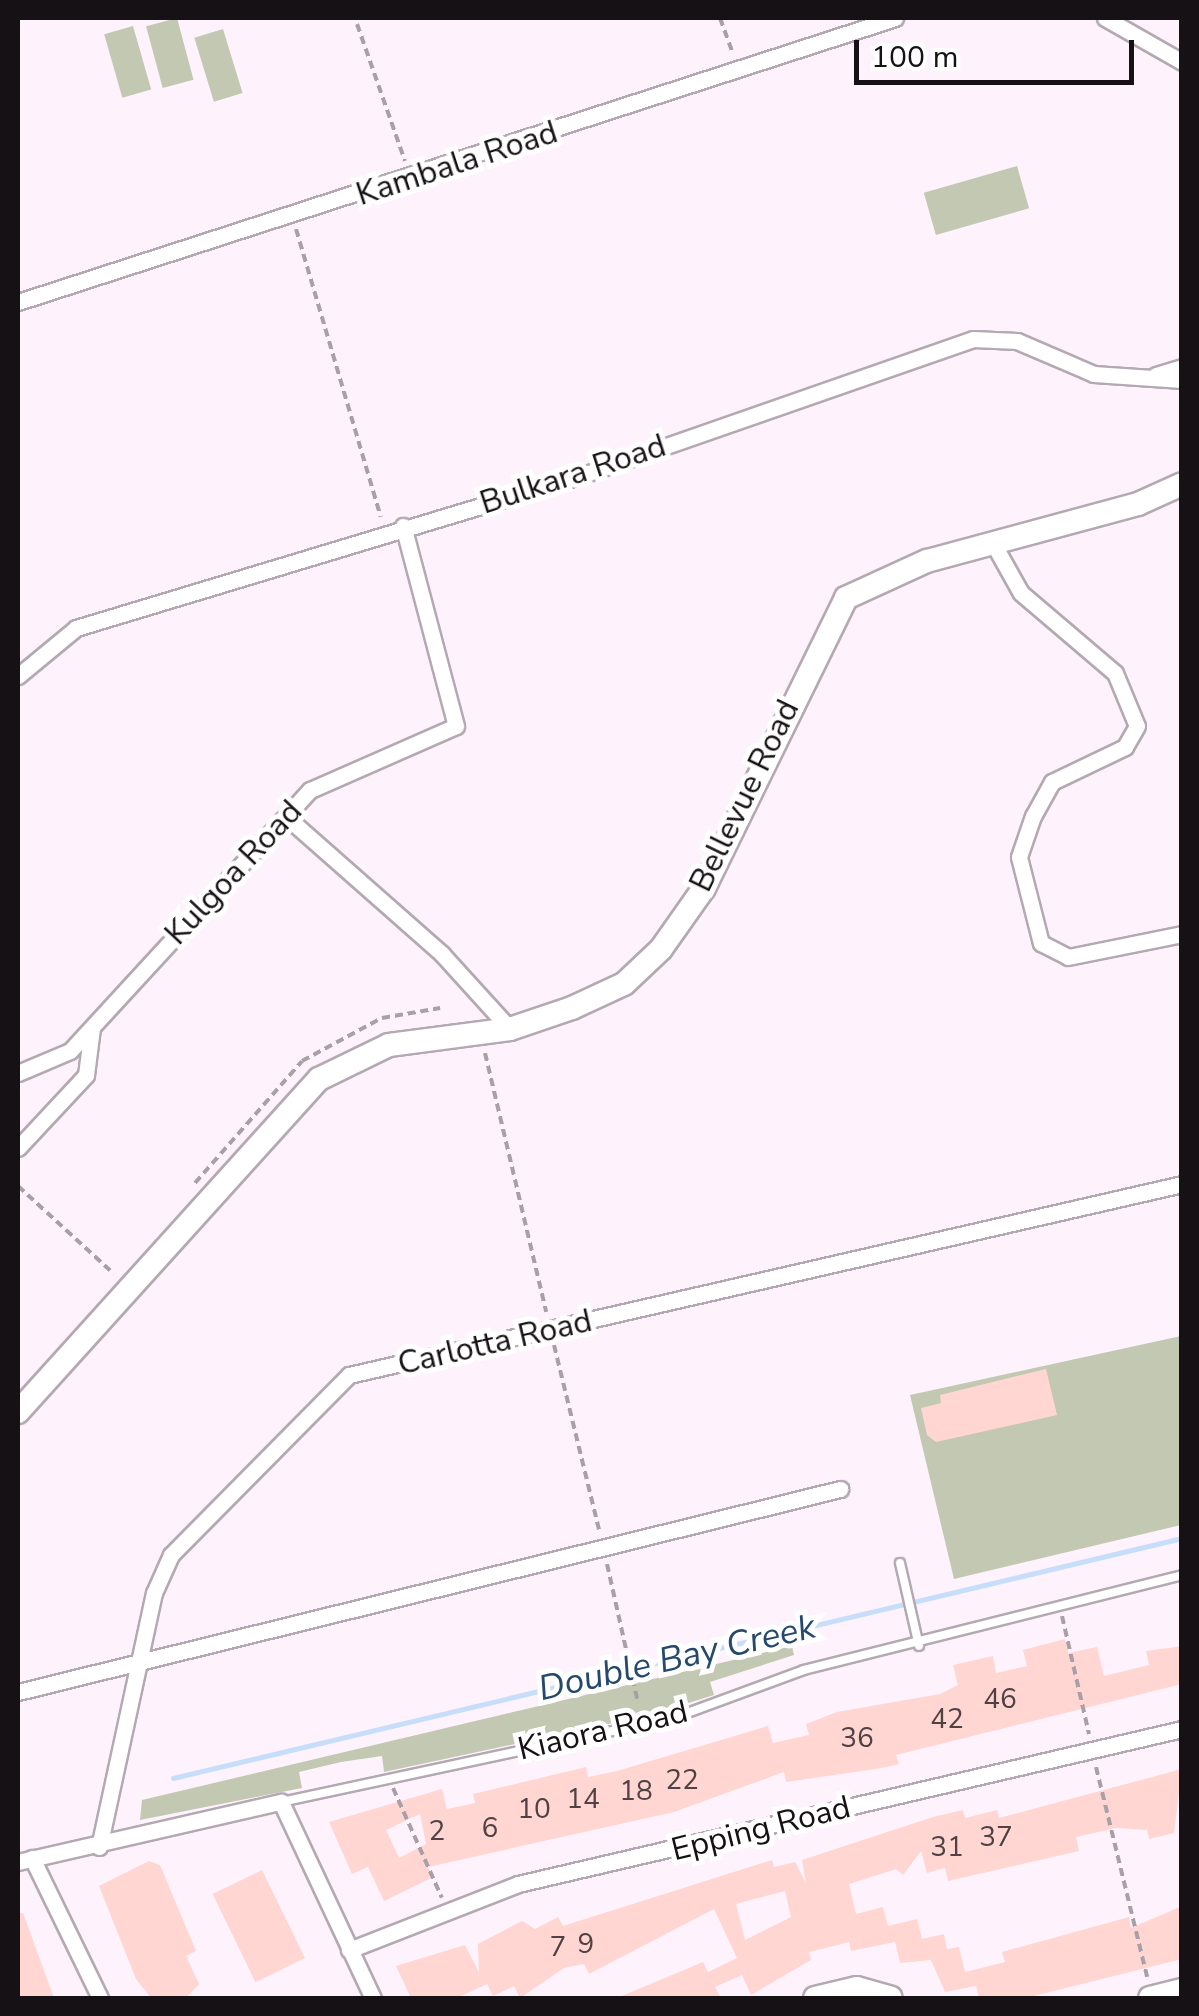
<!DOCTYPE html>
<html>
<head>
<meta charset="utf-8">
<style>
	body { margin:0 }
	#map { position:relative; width:1199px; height:2016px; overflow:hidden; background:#fef3fd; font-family:"Nunito Sans",sans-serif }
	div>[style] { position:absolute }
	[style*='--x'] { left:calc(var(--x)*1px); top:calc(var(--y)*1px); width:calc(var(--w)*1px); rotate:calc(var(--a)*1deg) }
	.green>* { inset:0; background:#c3c8b2; transform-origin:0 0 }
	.stream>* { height:5px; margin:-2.5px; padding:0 2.5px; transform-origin:2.5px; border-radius:2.5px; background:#c6def9 }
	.building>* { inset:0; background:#ffd6d2; transform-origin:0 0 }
	.path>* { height:4px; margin-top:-2px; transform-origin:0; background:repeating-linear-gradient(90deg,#a89fa7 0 8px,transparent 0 13px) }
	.roads { filter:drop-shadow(2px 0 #b4a9b2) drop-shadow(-2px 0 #b4a9b2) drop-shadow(0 2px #b4a9b2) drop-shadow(0 -2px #b4a9b2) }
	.lane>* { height:8px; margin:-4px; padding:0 4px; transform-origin:4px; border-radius:4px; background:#fff }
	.street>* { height:15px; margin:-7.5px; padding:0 7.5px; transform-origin:7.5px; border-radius:7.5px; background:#fff }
	.secondary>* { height:22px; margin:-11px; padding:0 11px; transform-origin:11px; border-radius:11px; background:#fff }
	span { translate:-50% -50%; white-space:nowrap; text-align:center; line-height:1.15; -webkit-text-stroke:10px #fff; paint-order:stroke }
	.number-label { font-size:28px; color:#504244 }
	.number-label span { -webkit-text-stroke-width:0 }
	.street-label { font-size:32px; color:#151114 }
	.water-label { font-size:35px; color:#25486d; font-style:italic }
	.frame { position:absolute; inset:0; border:20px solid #151114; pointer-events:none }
	.scale { position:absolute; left:854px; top:40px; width:280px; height:45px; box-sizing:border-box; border:5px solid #151114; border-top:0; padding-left:12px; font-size:30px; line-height:35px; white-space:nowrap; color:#151114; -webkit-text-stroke:8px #fff; paint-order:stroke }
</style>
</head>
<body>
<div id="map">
	<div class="green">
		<div style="left:177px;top:18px;width:64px;height:32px;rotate:75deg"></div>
		<div style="left:133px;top:26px;width:66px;height:30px;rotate:74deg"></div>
		<div style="left:223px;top:29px;width:67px;height:30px;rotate:73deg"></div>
		<div style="left:1017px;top:166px;width:44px;height:97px;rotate:74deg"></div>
		<div style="clip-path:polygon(1181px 1336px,1181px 1525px,954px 1579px,910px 1395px)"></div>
		<div style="clip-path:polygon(792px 1646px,794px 1655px,710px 1682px,714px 1695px,650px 1715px,384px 1772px,382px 1756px,341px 1762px,299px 1772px,302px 1788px,140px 1820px,142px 1800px)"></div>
	</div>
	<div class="stream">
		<div style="--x:173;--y:1778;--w:1037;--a:-13.38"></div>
	</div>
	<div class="building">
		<div style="clip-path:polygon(1046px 1369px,1057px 1415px,936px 1442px,927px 1435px,921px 1408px,941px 1403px,940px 1395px)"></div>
		<div style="clip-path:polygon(evenodd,1065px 1639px,1068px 1653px,1097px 1647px,1104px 1676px,1149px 1665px,1146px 1651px,1182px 1646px,1182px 1684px,896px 1755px,899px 1764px,882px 1768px,786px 1782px,784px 1772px,674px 1812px,428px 1867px,433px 1877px,384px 1901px,368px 1867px,352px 1874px,329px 1822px,442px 1789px,447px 1809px,475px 1803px,473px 1794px,586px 1767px,588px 1777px,617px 1771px,768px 1726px,773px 1743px,809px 1735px,806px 1724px,837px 1712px,940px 1694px,958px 1685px,953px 1665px,993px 1656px,996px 1673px,1027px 1666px,1023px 1650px,1065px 1639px,420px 1814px,426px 1844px,399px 1858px,386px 1830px,420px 1814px)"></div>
		<div style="clip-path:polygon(evenodd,1182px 1769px,1174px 1833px,1149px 1839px,1147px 1830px,1116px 1828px,1076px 1837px,1079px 1851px,948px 1881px,945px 1868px,927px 1873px,921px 1851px,903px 1875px,896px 1869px,849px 1884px,856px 1914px,883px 1907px,888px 1926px,917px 1919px,922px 1939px,944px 1934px,947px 1949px,959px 1947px,965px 1972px,1005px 1962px,1002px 1952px,1129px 1917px,1131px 1928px,1182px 1906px,1182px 1959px,1026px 1998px,979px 1998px,976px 1986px,945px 1992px,931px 1960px,900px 1963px,895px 1942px,851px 1951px,849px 1942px,809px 1952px,811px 1960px,751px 1995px,742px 1975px,715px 1987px,721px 1998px,617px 1998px,703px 1962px,708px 1972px,737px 1958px,714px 1909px,589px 1974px,584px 1964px,564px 1968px,520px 1998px,514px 1986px,493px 1996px,487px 1984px,457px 1998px,411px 1998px,396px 1966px,465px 1945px,479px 1972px,478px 1944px,522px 1921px,535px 1929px,558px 1917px,563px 1926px,772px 1860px,774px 1867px,795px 1862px,806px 1883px,802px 1860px,933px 1817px,963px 1810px,965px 1818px,997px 1810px,999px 1818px,1182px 1769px,785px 1891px,791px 1917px,745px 1940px,736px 1904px,785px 1891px)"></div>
		<div style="clip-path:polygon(149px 1861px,160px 1865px,196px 1951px,186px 1956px,199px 1984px,186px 1998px,151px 1998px,136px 1979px,99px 1886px)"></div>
		<div style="left:262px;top:1870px;width:98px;height:55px;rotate:64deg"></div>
		<div style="clip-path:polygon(18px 1913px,23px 1913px,54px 1998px,18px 1998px)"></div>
	</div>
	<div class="path">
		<div style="--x:720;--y:18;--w:35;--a:70"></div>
		<div style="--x:357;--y:24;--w:145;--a:70.7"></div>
		<div style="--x:296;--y:229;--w:300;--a:73.6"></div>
		<div style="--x:485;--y:1053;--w:266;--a:76.7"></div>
		<div style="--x:195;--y:1183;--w:162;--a:-48.7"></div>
		<div style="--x:302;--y:1061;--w:91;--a:-28.3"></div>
		<div style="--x:382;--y:1018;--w:59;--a:-9.8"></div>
		<div style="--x:18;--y:1186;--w:130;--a:42.5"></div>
		<div style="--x:554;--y:1345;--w:190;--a:76.3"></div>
		<div style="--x:607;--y:1564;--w:142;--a:77.4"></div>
		<div style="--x:1062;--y:1616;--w:121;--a:77.1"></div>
		<div style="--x:1096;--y:1767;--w:216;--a:76.3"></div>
		<div style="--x:393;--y:1788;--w:120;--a:66"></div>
	</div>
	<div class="roads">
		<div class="lane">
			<div style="--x:900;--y:1563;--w:85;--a:77.1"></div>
			<div style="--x:281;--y:1802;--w:404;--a:-12.1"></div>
			<div style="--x:676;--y:1717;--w:136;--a:-20.2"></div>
			<div style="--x:804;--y:1670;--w:390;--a:-14.1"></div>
		</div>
		<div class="street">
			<div style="--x:1105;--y:18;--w:89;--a:29.7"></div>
			<div style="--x:18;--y:302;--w:922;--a:-17.94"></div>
			<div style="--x:1156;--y:375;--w:27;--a:-17"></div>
			<div style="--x:993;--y:543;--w:57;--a:60.8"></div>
			<div style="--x:1021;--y:593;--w:123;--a:40.4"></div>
			<div style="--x:1115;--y:673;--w:57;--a:67.5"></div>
			<div style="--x:1137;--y:726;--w:24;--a:120"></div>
			<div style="--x:1125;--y:747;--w:81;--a:154.4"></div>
			<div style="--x:1052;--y:782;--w:39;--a:119"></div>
			<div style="--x:1033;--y:816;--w:43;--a:108.9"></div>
			<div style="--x:1019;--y:857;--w:89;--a:75.7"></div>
			<div style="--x:1041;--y:943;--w:30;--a:27"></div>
			<div style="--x:1068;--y:957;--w:116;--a:-11.4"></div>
			<div style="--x:18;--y:676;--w:75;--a:-39.6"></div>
			<div style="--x:76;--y:628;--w:526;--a:-16.78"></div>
			<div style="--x:580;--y:476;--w:416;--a:-19.2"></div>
			<div style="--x:973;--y:339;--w:44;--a:2.6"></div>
			<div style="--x:1017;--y:341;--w:84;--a:23.2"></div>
			<div style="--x:1094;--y:374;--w:88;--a:3.9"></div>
			<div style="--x:289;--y:819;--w:204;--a:41.4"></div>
			<div style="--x:442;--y:954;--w:101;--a:47.8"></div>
			<div style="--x:18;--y:1073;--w:56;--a:-22.9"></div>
			<div style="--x:70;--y:1051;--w:355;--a:-47.4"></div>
			<div style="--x:310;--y:790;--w:159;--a:-23.7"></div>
			<div style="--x:456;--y:726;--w:207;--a:-104.8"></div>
			<div style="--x:18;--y:1148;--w:100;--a:-47"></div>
			<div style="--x:86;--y:1075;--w:47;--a:-82.7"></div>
			<div style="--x:18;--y:1692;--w:847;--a:-13.87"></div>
			<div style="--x:99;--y:1847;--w:260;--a:-77.8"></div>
			<div style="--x:154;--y:1593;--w:42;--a:-65.9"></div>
			<div style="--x:171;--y:1555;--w:253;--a:-45.3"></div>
			<div style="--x:349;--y:1375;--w:855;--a:-12.91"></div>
			<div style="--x:32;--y:1858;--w:156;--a:64.1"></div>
			<div style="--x:18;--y:1862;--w:270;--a:-12.9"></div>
			<div style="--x:281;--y:1802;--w:217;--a:64.9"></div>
			<div style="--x:349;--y:1950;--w:181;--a:-21.3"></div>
			<div style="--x:518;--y:1884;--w:682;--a:-13.14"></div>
		</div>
		<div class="secondary">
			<div style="--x:18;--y:1412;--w:449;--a:-47.9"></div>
			<div style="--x:319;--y:1079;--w:78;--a:-25.9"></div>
			<div style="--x:389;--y:1045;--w:122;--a:-7.5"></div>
			<div style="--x:510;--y:1029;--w:65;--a:-18.7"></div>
			<div style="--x:572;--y:1008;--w:57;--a:-24.8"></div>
			<div style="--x:624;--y:984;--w:51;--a:-43.4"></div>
			<div style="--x:661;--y:949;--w:75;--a:-54.8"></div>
			<div style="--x:704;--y:888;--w:323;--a:-63.9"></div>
			<div style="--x:846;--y:598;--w:89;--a:-24.6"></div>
			<div style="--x:927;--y:561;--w:219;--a:-15.1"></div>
			<div style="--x:1138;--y:504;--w:48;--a:-24.4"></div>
			<div style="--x:815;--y:1998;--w:43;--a:-13.4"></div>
			<div style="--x:857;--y:1988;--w:35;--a:16"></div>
			<div style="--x:1150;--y:1998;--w:33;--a:-14"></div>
		</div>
	</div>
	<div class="number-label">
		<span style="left:1000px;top:1699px">46</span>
		<span style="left:947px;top:1719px">42</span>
		<span style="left:857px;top:1738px">36</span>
		<span style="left:682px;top:1780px">22</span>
		<span style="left:636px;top:1791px">18</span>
		<span style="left:583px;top:1799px">14</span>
		<span style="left:534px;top:1809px">10</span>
		<span style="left:490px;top:1828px">6</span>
		<span style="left:437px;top:1831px">2</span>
		<span style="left:996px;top:1837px">37</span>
		<span style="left:947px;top:1847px">31</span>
		<span style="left:586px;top:1944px">9</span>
		<span style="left:558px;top:1947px">7</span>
	</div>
	<div class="street-label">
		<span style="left:457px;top:164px;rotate:-18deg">Kambala Road</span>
		<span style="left:573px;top:475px;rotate:-18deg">Bulkara Road</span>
		<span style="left:745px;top:796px;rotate:-64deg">Bellevue Road</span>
		<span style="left:234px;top:873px;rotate:-47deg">Kulgoa Road</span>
		<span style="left:495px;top:1343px;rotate:-13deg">Carlotta Road</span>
		<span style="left:603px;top:1731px;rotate:-13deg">Kiaora Road</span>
		<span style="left:761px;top:1829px;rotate:-14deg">Epping Road</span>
	</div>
	<div class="water-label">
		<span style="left:677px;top:1658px;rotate:-13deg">Double Bay Creek</span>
	</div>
	<div class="frame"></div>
	<div class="scale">100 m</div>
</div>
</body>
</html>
